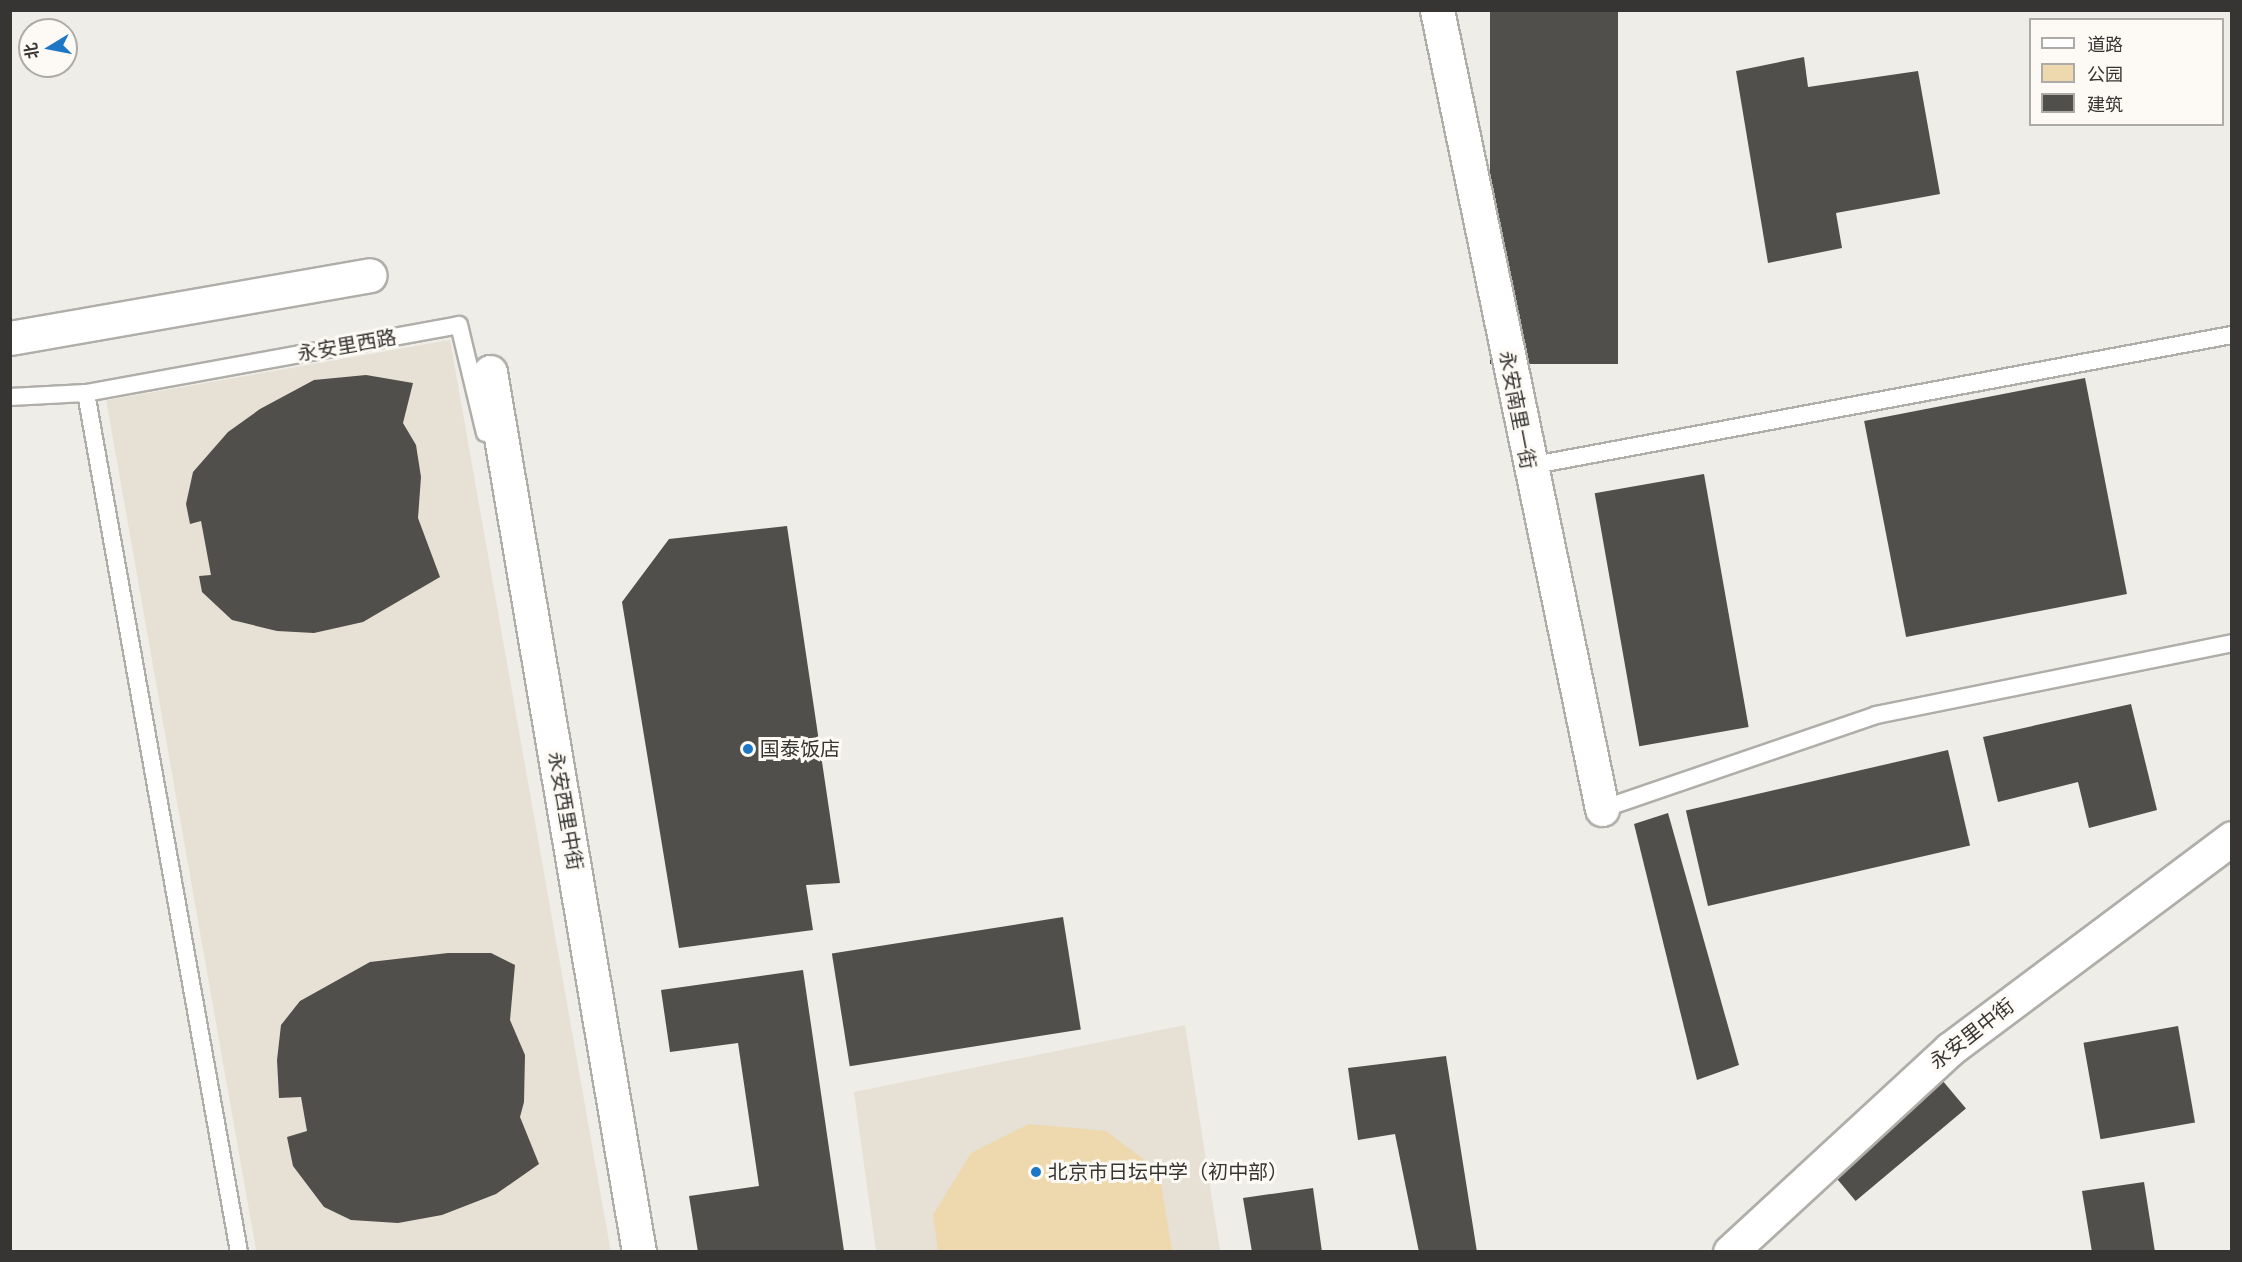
<!DOCTYPE html>
<html>
<head>
<meta charset="utf-8">
<style>
	body { margin:0 }
	#map { position:relative; width:2242px; height:1262px; overflow:hidden; background:#efede8; font-family:"Fira Sans","Noto Sans SC",sans-serif }
	div>[style] { position:absolute }
	[style*='--x'] { left:calc(var(--x)*1px); top:calc(var(--y)*1px); width:calc(var(--w)*1px); rotate:calc(var(--a)*1deg) }
	.built>* { inset:0; background:#e6e0d5; transform-origin:0 0 }
	.green>* { inset:0; background:#eed8ae }
	.building>* { inset:0; background:#514f4b; transform-origin:0 0 }
	.roads { filter:drop-shadow(2px 0 #b0aea9) drop-shadow(-2px 0 #b0aea9) drop-shadow(0 2px #b0aea9) drop-shadow(0 -2px #b0aea9) }
	.lane>* { height:16px; margin:-8px; padding:0 8px; transform-origin:8px; border-radius:8px; background:#fff }
	.street>* { height:33px; margin:-16.5px; padding:0 16.5px; transform-origin:16.5px; border-radius:16.5px; background:#fff }
	.secondary>* { height:33px; margin:-16.5px; padding:0 16.5px; transform-origin:16.5px; border-radius:16.5px; background:#fff }
	.dots>* { width:16px; height:16px; translate:-50% -50%; box-sizing:border-box; border:3px solid #fdfaf5; border-radius:50% }
	span { translate:-50% -50%; white-space:nowrap; text-align:center; line-height:1.15; -webkit-text-stroke:6px #fdfaf5; paint-order:stroke }
	.street-label { font-size:20px; color:#363534 }
	.poi-label { font-size:20px; color:#363534 }
	.left { translate:0 -50%; text-align:left }
	.frame { position:absolute; inset:0; border:12px solid #363534; pointer-events:none }
	.legend { position:absolute; left:2029px; top:18px; width:195px; height:108px; box-sizing:border-box; background:#fdfaf5; border:2px solid #adaba8; margin:0; padding:8px 10px; list-style:none; font-size:18px; color:#363534 }
	.legend li { display:flex; align-items:center; gap:12px; height:30px }
	.legend b { width:30px; border:2px solid #adaba8 }
	.north { position:absolute; left:18px; top:18px; width:60px; height:60px; box-sizing:border-box; background:#fdfaf5; border:2px solid #adaba8; border-radius:50%; rotate:260deg; font-size:16px; font-weight:700; line-height:24px; text-align:center; color:#363534 }
	.north::after { content:''; display:block; margin:auto; width:21px; height:27px; background:#1d77c4; clip-path:polygon(50% 0,100% 100%,50% 72%,0 100%) }
</style>
</head>
<body>
<div id="map">
	<div class="built">
		<div style="left:450px;top:340px;width:924px;height:349px;rotate:80deg"></div>
		<div style="clip-path:polygon(1185px 1025px,1220px 1251px,876px 1251px,854px 1092px)"></div>
	</div>
	<div class="green">
		<div style="clip-path:polygon(1029px 1124px,1106px 1131px,1159px 1171px,1172px 1251px,938px 1251px,933px 1215px,971px 1153px)"></div>
	</div>
	<div class="building">
		<div style="left:1490px;top:10px;width:128px;height:354px"></div>
		<div style="clip-path:polygon(1804px 57px,1808px 87px,1918px 71px,1940px 194px,1836px 213px,1842px 248px,1768px 263px,1736px 71px)"></div>
		<div style="clip-path:polygon(366px 375px,413px 383px,403px 423px,416px 445px,421px 477px,418px 518px,440px 577px,363px 622px,314px 633px,277px 631px,232px 620px,202px 592px,199px 576px,211px 575px,201px 521px,190px 524px,186px 504px,193px 472px,228px 432px,260px 409px,314px 380px)"></div>
		<div style="left:2085px;top:378px;width:220px;height:225px;rotate:79deg"></div>
		<div style="left:1704px;top:474px;width:257px;height:111px;rotate:80deg"></div>
		<div style="clip-path:polygon(787px 526px,840px 883px,806px 885px,813px 930px,679px 948px,622px 602px,669px 539px)"></div>
		<div style="clip-path:polygon(2131px 704px,2157px 810px,2089px 828px,2078px 782px,1998px 802px,1983px 737px)"></div>
		<div style="left:1948px;top:750px;width:98px;height:269px;rotate:77deg"></div>
		<div style="clip-path:polygon(1668px 813px,1739px 1065px,1697px 1080px,1634px 824px)"></div>
		<div style="left:1063px;top:917px;width:114px;height:234px;rotate:81deg"></div>
		<div style="clip-path:polygon(448px 953px,491px 953px,515px 965px,510px 1020px,525px 1055px,524px 1102px,520px 1117px,539px 1164px,496px 1194px,442px 1215px,398px 1223px,351px 1220px,324px 1207px,293px 1166px,287px 1137px,307px 1131px,301px 1097px,279px 1098px,277px 1060px,281px 1025px,300px 1001px,370px 962px)"></div>
		<div style="clip-path:polygon(803px 970px,844px 1251px,698px 1252px,689px 1196px,759px 1186px,738px 1043px,670px 1052px,661px 990px)"></div>
		<div style="left:2178px;top:1026px;width:98px;height:96px;rotate:80deg"></div>
		<div style="clip-path:polygon(1446px 1056px,1477px 1252px,1419px 1252px,1395px 1134px,1358px 1140px,1348px 1068px)"></div>
		<div style="left:1937px;top:1074px;width:45px;height:144px;rotate:50deg"></div>
		<div style="clip-path:polygon(2144px 1182px,2155px 1252px,2092px 1252px,2082px 1191px)"></div>
		<div style="clip-path:polygon(1313px 1188px,1322px 1252px,1252px 1252px,1243px 1198px)"></div>
	</div>
	<div class="roads">
		<div class="lane">
			<div style="--x:86;--y:393;--w:873;--a:79.9"></div>
			<div style="--x:10;--y:397;--w:76;--a:-3"></div>
			<div style="--x:86;--y:393;--w:379;--a:-10.3"></div>
			<div style="--x:459;--y:325;--w:111;--a:76.5"></div>
			<div style="--x:1529;--y:466;--w:715;--a:-10.56"></div>
			<div style="--x:1602;--y:809;--w:290;--a:-18.9"></div>
			<div style="--x:1876;--y:715;--w:363;--a:-11.4"></div>
		</div>
		<div class="street">
			<div style="--x:1437;--y:10;--w:816;--a:78.33"></div>
			<div style="--x:10;--y:338;--w:365;--a:-9.9"></div>
			<div style="--x:490;--y:372;--w:893;--a:80.39"></div>
		</div>
		<div class="secondary">
			<div style="--x:1730;--y:1252;--w:299;--a:-42.7"></div>
			<div style="--x:1950;--y:1049;--w:352;--a:-36.8"></div>
		</div>
	</div>
	<div class="dots">
		<div style="left:748px;top:749px;background:#1d77c4"></div>
		<div style="left:1036px;top:1172px;background:#1d77c4"></div>
	</div>
	<div class="street-label">
		<span style="left:347px;top:346px;rotate:-10deg">永安里西路</span>
		<span style="left:1517px;top:410px;rotate:79deg">永安南里一街</span>
		<span style="left:565px;top:811px;rotate:80deg">永安西里中街</span>
		<span style="left:1972px;top:1034px;rotate:-38deg">永安里中街</span>
	</div>
	<div class="poi-label">
		<span class="left" style="left:760px;top:749px">国泰饭店</span>
		<span class="left" style="left:1048px;top:1172px">北京市日坛中学（初中部）</span>
	</div>
	<div class="frame"></div>
	<ul class="legend">
	<li><b style="height:8px;background:#fff"></b>道路</li>
	<li><b style="height:16px;background:#eed8ae"></b>公园</li>
	<li><b style="height:16px;background:#514f4b"></b>建筑</li>
	</ul>
	<div class="north">北</div>
</div>
</body>
</html>
